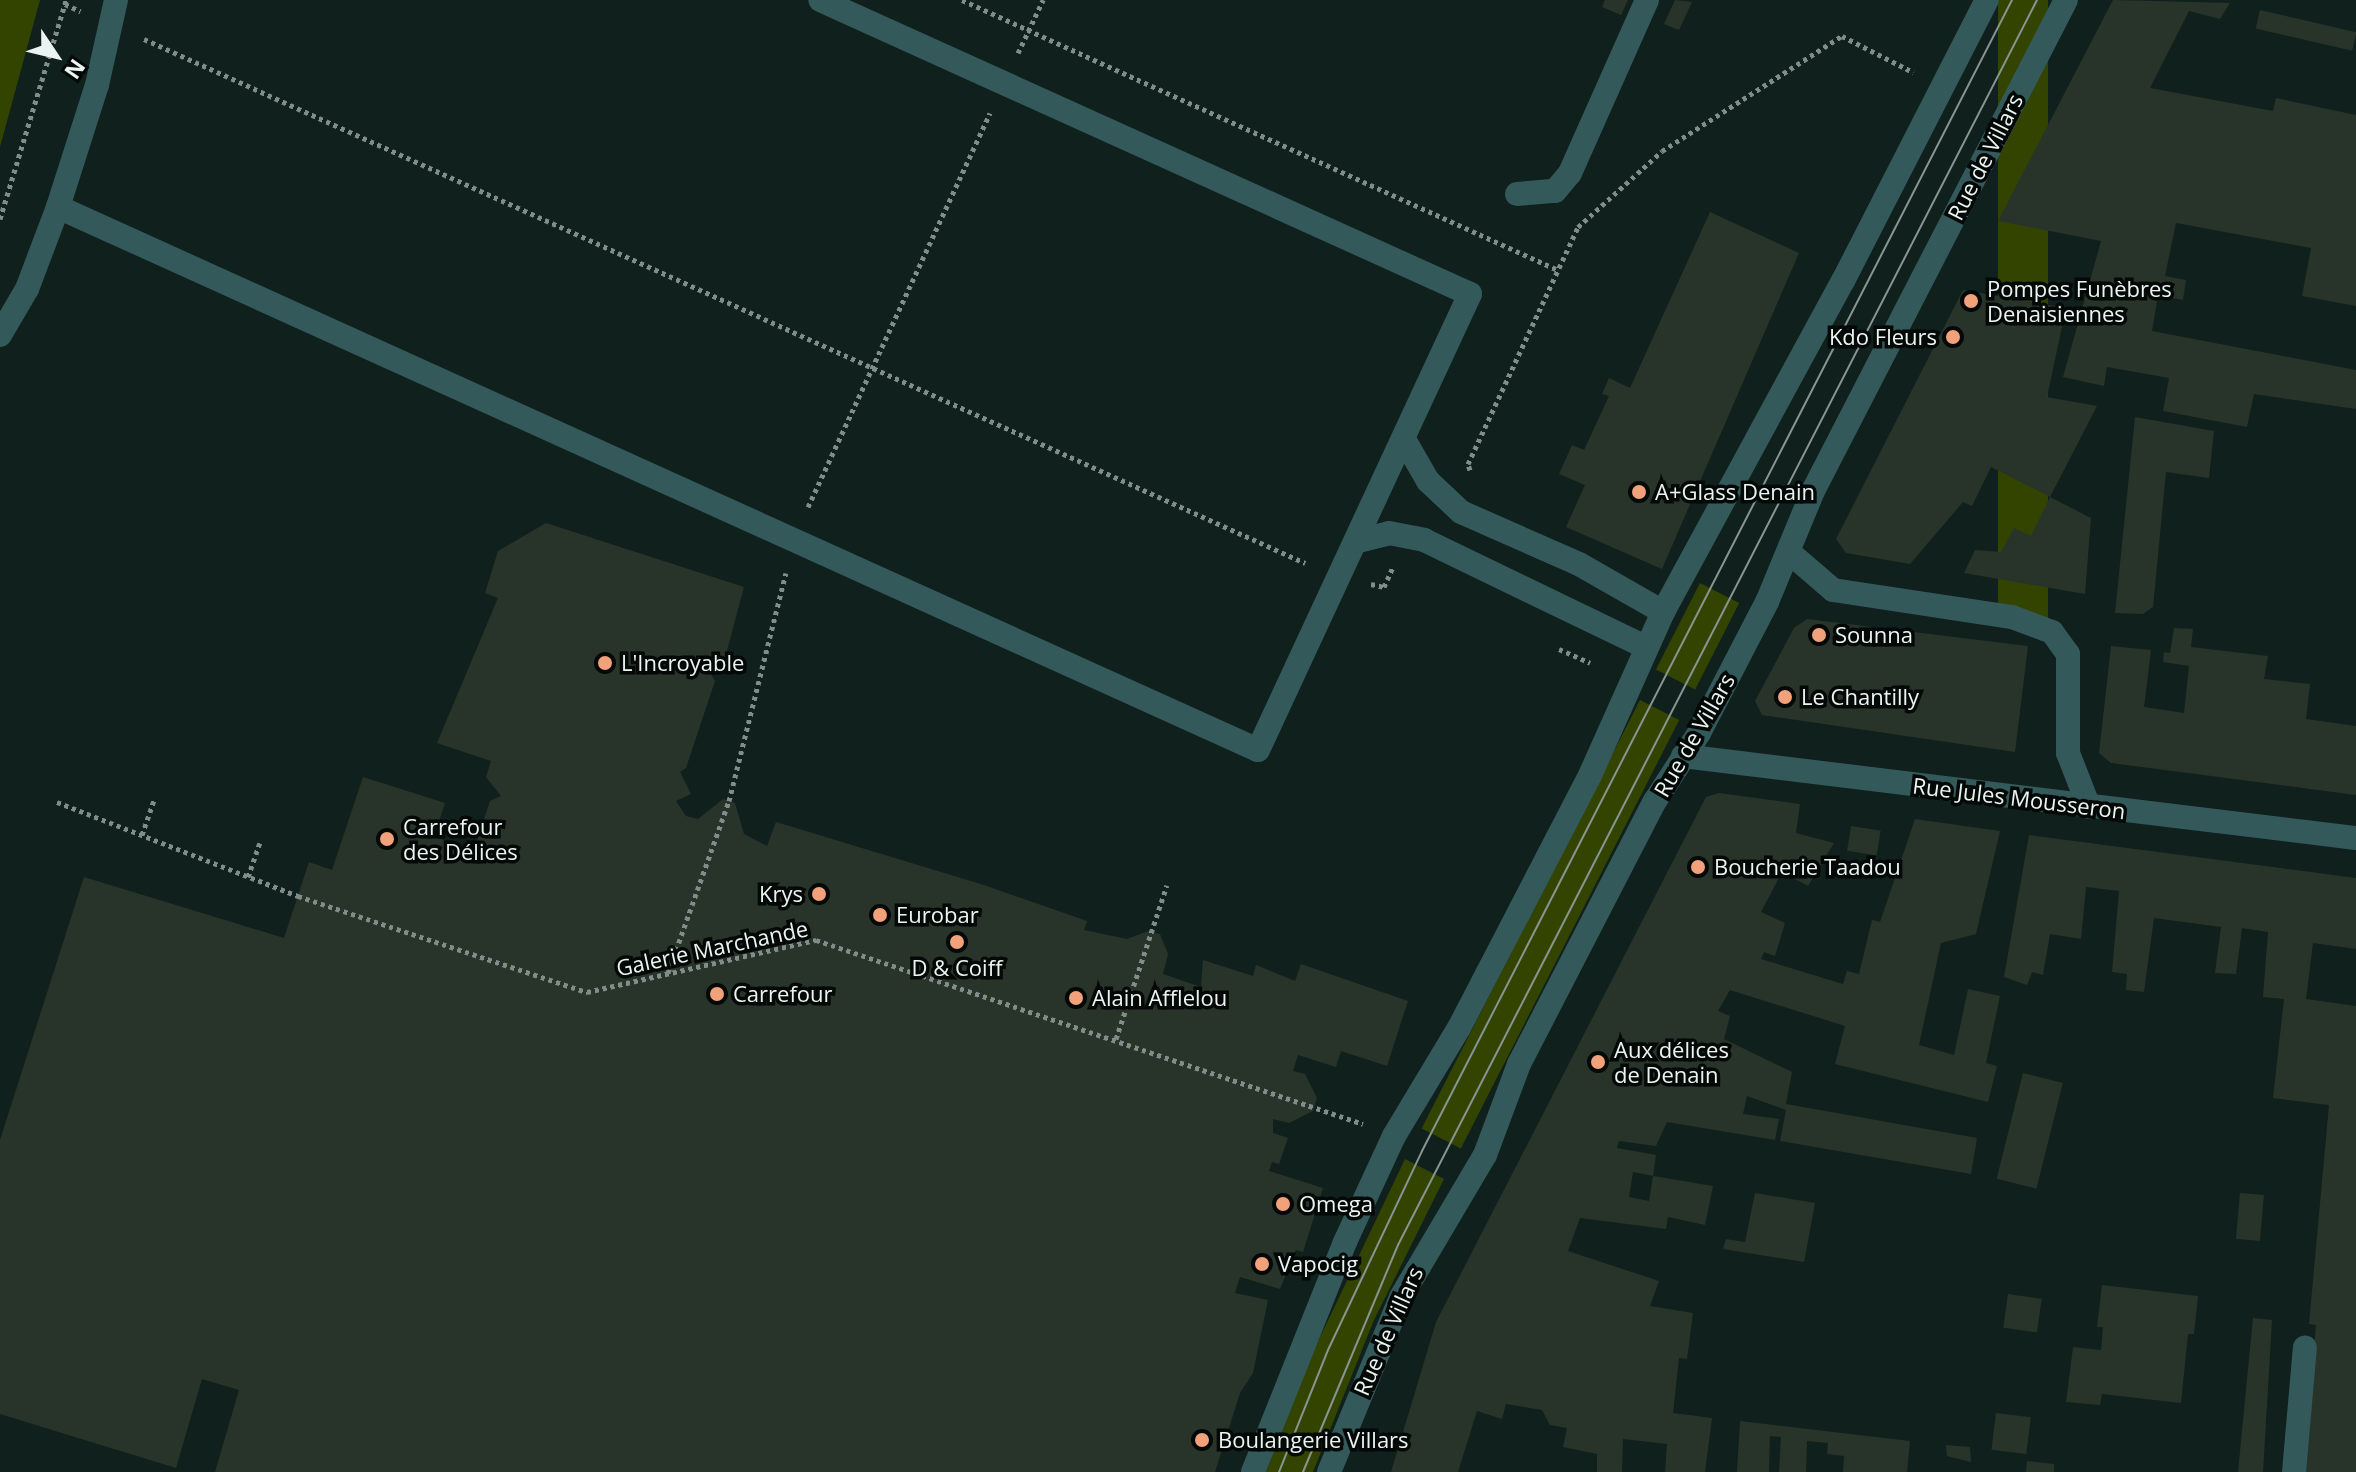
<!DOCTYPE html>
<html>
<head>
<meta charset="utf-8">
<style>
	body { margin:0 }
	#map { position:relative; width:2356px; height:1472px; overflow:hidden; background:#10201c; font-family:"Open Sans",sans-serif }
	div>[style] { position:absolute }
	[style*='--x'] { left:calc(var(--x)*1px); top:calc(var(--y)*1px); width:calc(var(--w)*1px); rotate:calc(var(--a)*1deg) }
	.green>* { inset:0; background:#340; transform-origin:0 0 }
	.building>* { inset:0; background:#28342a; transform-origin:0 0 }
	.path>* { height:5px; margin-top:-2.5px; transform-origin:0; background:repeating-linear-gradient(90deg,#808d8a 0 4px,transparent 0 8px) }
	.minor>* { height:24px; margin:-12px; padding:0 12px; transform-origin:12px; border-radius:12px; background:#33595b }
	.tram>* { height:2px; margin:-1px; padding:0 1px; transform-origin:1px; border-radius:1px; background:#889591 }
	.dots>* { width:22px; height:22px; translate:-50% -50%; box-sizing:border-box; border:4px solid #040807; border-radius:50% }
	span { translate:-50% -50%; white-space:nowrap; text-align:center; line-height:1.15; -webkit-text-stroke:7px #040807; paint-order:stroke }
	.street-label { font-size:22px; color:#eaf4f1 }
	.poi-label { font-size:22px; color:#eaf4f1 }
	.left { translate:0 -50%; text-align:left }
	.right { translate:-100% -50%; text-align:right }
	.north { position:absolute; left:16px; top:16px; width:80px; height:80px; -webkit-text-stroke:6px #040807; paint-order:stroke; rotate:125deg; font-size:22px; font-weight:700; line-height:32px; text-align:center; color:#eaf4f1 }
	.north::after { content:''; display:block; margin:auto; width:28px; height:36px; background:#eaf4f1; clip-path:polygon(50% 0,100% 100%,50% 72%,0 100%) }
</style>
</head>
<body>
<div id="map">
	<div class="green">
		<div style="clip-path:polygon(0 0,40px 0,0 147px)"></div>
		<div style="left:1998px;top:0;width:50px;height:622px"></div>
		<div style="left:1700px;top:583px;width:44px;height:97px;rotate:27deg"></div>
		<div style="left:1640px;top:700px;width:44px;height:481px;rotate:27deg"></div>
		<div style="clip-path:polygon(1405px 1159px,1444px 1179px,1374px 1320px,1313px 1472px,1266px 1472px,1312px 1354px)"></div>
	</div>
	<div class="building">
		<div style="clip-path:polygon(1605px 0,1628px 0,1621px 15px,1602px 7px)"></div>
		<div style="clip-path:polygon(1675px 0,1692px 2px,1679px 30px,1664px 24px)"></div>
		<div style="clip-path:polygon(2113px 0,2230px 3px,2220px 19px,2189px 11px,2150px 88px,2273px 111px,2276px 98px,2356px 115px,2356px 306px,2302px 296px,2311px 248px,2176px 223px,2165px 276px,2186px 280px,2183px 300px,2158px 295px,2152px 331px,2356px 370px,2356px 409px,2254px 394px,2247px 427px,2163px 411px,2169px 378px,2107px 367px,2104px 386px,2063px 377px,2101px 241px,1998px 221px)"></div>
		<div style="left:2260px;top:10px;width:99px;height:19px;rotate:13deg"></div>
		<div style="clip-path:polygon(1710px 212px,1799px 253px,1662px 569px,1566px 527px,1585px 485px,1559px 474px,1572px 445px,1584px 450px,1609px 396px,1602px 394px,1609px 378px,1630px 388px)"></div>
		<div style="clip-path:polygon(1963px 290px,2066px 308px,2047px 397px,2097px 406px,2050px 497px,1991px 467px,1972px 506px,1963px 502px,1910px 564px,1846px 553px,1836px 539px)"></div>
		<div style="clip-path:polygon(2135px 417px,2214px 431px,2209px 478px,2166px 472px,2153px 607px,2143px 614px,2115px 613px)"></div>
		<div style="clip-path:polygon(2050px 497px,2091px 518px,2085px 594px,1964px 573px,1975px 550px,2001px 552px,2014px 528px,2031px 536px)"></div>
		<div style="clip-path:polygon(546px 523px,744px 587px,722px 669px,711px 674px,715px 681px,686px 768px,680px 772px,691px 794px,676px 801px,686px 816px,698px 819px,723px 799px,735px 803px,744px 834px,767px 846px,776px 822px,984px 885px,1087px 921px,1084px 930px,1127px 939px,1148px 931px,1160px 934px,1168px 954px,1163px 974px,1201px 987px,1203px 960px,1253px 976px,1256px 965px,1295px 981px,1301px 964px,1408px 1001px,1387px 1066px,1341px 1051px,1336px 1067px,1298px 1055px,1293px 1071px,1305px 1074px,1317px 1098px,1313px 1111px,1289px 1123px,1273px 1119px,1273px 1133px,1288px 1138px,1279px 1164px,1272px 1162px,1269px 1171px,1323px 1188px,1303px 1252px,1296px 1250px,1280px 1289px,1240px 1277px,1235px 1293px,1268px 1300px,1253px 1373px,1240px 1393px,1215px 1472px,215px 1472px,239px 1390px,202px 1379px,176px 1468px,0 1414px,0 1140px,84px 877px,284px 938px,309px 862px,332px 870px,363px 777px,445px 803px,434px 837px,474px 850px,490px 801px,501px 796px,486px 777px,491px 761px,437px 743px,498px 598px,485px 593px,498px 551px)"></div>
		<div style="clip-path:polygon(1807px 619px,2028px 646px,2015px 752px,1762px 715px,1755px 701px,1794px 628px)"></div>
		<div style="clip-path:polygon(2174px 628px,2193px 629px,2191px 647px,2268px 656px,2264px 679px,2310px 684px,2306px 719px,2356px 726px,2356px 795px,2111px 763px,2099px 753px,2111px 646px,2151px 650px,2144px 707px,2184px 713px,2189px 666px,2163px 662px,2164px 652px,2170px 653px)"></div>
		<div style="clip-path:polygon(1719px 793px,1800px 804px,1796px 833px,1834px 843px,1808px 886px,1782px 872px,1761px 912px,1785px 923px,1775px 956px,1764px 952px,1761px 959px,1843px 984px,1847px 971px,1859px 974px,1872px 920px,1880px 922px,1915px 819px,2000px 831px,1976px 934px,1941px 943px,1919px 1045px,1954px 1055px,1968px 989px,2000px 996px,1986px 1063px,1997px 1066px,1988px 1102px,1835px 1064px,1845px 1026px,1730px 990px,1718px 1011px,1730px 1016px,1724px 1039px,1792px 1072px,1786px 1104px,1977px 1138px,1971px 1174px,1780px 1141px,1786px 1110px,1747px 1096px,1743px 1114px,1779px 1119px,1775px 1140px,1667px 1122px,1656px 1146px,1619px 1141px,1617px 1148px,1656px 1155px,1653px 1176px,1633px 1172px,1629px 1197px,1649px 1201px,1653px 1176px,1713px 1186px,1705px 1225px,1668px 1217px,1666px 1229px,1580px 1218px,1568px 1251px,1659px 1281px,1650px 1306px,1693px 1313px,1687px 1359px,1679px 1358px,1673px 1413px,1712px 1418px,1705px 1472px,1665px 1472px,1667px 1444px,1623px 1439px,1622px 1472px,1597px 1472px,1597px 1454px,1563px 1447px,1567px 1428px,1550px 1425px,1542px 1410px,1506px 1404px,1502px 1419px,1477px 1411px,1458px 1472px,1391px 1472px,1436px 1322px,1706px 797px)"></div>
		<div style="left:1851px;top:826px;width:30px;height:25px;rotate:9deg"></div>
		<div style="clip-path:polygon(2029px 835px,2356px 878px,2356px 949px,2313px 943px,2306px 999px,2356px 1006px,2356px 1472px,2303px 1472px,2316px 1325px,2309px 1324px,2329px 1105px,2273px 1098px,2284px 999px,2263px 997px,2268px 932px,2242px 928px,2236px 974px,2215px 973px,2221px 927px,2154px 918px,2144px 992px,2126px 990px,2127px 974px,2112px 972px,2119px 891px,2086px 887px,2081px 939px,2050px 934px,2043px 975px,2032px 972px,2027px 985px,2004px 977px)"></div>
		<div style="left:2023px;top:1073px;width:41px;height:109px;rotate:14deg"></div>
		<div style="clip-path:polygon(1755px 1193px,1815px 1203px,1804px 1262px,1723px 1249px,1726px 1239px,1745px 1242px)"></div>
		<div style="left:2240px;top:1193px;width:24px;height:46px;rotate:5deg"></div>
		<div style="clip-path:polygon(2102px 1285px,2198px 1296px,2194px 1334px,2188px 1334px,2181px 1403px,2102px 1394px,2100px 1405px,2066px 1402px,2073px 1347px,2101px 1350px,2103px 1327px,2097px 1327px)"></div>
		<div style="left:2008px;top:1294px;width:34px;height:34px;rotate:8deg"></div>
		<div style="clip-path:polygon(2253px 1318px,2272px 1320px,2263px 1472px,2238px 1472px)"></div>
		<div style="left:1996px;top:1413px;width:35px;height:37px;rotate:7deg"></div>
		<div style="clip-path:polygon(1740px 1421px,1910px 1441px,1907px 1472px,1843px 1472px,1844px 1456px,1827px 1454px,1828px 1443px,1807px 1441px,1806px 1472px,1779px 1472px,1781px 1437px,1770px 1436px,1769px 1472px,1737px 1472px)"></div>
		<div style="clip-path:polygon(1946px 1445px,1970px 1447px,1971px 1462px,1947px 1456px)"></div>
		<div style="clip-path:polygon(2027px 1461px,2054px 1464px,2054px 1472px,2026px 1472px)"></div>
	</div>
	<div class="path">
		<div style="--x:962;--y:0;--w:654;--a:24.37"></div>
		<div style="--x:65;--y:4;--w:17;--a:25"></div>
		<div style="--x:144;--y:39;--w:1274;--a:24.29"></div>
		<div style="--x:1018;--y:53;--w:59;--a:-64.7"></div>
		<div style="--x:0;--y:219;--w:229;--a:-73.2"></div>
		<div style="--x:1470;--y:470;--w:6;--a:-108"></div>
		<div style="--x:1468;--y:464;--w:261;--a:-65.1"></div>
		<div style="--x:1578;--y:227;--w:113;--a:-42.1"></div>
		<div style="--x:1662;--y:151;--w:214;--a:-32.6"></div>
		<div style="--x:1842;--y:36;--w:80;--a:26.9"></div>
		<div style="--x:808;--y:507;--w:434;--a:-65.2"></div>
		<div style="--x:1371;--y:584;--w:13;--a:13"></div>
		<div style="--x:1384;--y:587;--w:22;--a:-66"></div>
		<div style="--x:1559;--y:649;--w:34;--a:24"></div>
		<div style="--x:57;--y:802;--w:259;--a:21.3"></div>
		<div style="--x:298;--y:896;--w:305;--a:18.4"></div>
		<div style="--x:587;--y:992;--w:235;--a:-12.8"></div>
		<div style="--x:816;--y:940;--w:577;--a:18.59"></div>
		<div style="--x:142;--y:835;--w:37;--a:-71"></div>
		<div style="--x:248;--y:877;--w:37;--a:-71"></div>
		<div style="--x:668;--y:973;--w:182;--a:-70.5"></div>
		<div style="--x:729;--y:801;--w:235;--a:-76"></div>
		<div style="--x:1116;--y:1039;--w:162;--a:-71.7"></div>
	</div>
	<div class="minor">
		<div style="--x:1517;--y:194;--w:38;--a:-5"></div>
		<div style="--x:1555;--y:191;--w:23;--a:-50"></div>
		<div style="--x:1570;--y:173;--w:189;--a:-66"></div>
		<div style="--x:58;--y:207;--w:1317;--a:24.35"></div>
		<div style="--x:1258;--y:750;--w:503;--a:-65.07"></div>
		<div style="--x:1470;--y:294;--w:713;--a:-155.66"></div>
		<div style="--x:0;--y:335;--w:53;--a:-59.6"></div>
		<div style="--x:27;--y:289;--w:88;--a:-69.3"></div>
		<div style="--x:58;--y:207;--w:128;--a:-72.3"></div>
		<div style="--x:97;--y:85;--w:87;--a:-77.4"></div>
		<div style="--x:1405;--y:441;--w:46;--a:60.1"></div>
		<div style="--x:1428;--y:481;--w:45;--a:43.2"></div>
		<div style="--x:1461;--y:512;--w:129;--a:23.8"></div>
		<div style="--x:1579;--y:564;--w:97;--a:29.7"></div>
		<div style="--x:1358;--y:541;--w:32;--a:-14"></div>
		<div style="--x:1389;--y:533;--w:36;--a:11"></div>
		<div style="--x:1424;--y:540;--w:246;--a:25.8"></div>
		<div style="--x:1790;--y:553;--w:57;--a:40.7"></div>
		<div style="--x:1833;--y:590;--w:181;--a:8.6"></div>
		<div style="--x:2012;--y:617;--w:43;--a:20.6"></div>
		<div style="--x:2052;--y:632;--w:27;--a:54"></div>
		<div style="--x:2068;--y:654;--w:99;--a:90"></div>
		<div style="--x:2068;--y:753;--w:58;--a:68.7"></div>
		<div style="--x:1683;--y:756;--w:678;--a:6.95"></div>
		<div style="--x:1253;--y:1472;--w:248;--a:-68.2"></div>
		<div style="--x:1345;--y:1242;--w:117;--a:-65.2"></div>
		<div style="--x:1394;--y:1136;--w:126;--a:-59"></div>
		<div style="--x:1459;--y:1028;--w:287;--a:-62.6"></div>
		<div style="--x:1591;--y:773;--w:176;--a:-65.9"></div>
		<div style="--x:1663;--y:612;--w:377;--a:-61.5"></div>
		<div style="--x:1843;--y:281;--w:316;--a:-62.9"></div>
		<div style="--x:1329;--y:1472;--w:189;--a:-67.6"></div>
		<div style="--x:1401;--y:1297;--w:165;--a:-59.4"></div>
		<div style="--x:1485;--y:1155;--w:97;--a:-69.5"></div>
		<div style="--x:1519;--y:1064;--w:296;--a:-62.7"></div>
		<div style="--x:1655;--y:801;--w:81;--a:-57.1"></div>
		<div style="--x:1699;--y:733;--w:148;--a:-62.6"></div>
		<div style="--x:1767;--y:602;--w:120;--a:-67.5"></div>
		<div style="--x:1813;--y:491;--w:552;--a:-62.74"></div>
		<div style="--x:2294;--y:1472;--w:125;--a:-85"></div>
	</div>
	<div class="tram">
		<div style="--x:1279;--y:1472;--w:131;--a:-68.1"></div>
		<div style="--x:1328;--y:1350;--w:220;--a:-64.7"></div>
		<div style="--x:1422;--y:1151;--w:1293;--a:-62.86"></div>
		<div style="--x:1303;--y:1472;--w:246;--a:-67.3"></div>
		<div style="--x:1398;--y:1245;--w:1399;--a:-62.83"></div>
	</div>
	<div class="dots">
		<div style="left:1971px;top:301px;background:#f1a27b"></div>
		<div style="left:1953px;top:337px;background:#f1a27b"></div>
		<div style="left:1639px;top:492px;background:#f1a27b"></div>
		<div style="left:1819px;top:635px;background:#f1a27b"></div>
		<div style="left:605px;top:663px;background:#f1a27b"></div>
		<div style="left:1785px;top:697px;background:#f1a27b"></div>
		<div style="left:387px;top:839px;background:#f1a27b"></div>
		<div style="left:1698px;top:867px;background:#f1a27b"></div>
		<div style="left:819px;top:894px;background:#f1a27b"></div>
		<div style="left:880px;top:915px;background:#f1a27b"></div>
		<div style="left:957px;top:942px;background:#f1a27b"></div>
		<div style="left:717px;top:994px;background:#f1a27b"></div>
		<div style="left:1076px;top:998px;background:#f1a27b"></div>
		<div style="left:1598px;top:1062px;background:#f1a27b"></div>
		<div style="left:1283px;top:1204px;background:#f1a27b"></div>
		<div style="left:1262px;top:1264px;background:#f1a27b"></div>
		<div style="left:1202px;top:1440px;background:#f1a27b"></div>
	</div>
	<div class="street-label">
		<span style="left:1985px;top:157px;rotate:-63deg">Rue de Villars</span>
		<span style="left:1694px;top:735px;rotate:-60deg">Rue de Villars</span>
		<span style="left:2019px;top:798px;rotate:7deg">Rue Jules Mousseron</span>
		<span style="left:712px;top:948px;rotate:-12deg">Galerie Marchande</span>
		<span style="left:1388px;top:1331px;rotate:-66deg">Rue de Villars</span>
	</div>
	<div class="poi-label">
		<span class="left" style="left:1987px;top:301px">Pompes Funèbres<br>Denaisiennes</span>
		<span class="right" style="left:1937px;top:337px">Kdo Fleurs</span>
		<span class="left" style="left:1655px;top:492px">A+Glass Denain</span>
		<span class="left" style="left:1835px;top:635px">Sounna</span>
		<span class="left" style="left:621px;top:663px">L'Incroyable</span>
		<span class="left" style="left:1801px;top:697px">Le Chantilly</span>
		<span class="left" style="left:403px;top:839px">Carrefour<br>des Délices</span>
		<span class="left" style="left:1714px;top:867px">Boucherie Taadou</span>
		<span class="right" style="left:803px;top:894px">Krys</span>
		<span class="left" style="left:896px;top:915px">Eurobar</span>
		<span style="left:957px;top:968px">D &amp; Coiff</span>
		<span class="left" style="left:733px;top:994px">Carrefour</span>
		<span class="left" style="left:1092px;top:998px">Alain Afflelou</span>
		<span class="left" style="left:1614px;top:1062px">Aux délices<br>de Denain</span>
		<span class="left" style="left:1299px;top:1204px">Omega</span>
		<span class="left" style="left:1278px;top:1264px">Vapocig</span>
		<span class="left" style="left:1218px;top:1440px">Boulangerie Villars</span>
	</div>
	<div class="north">N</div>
</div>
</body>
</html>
